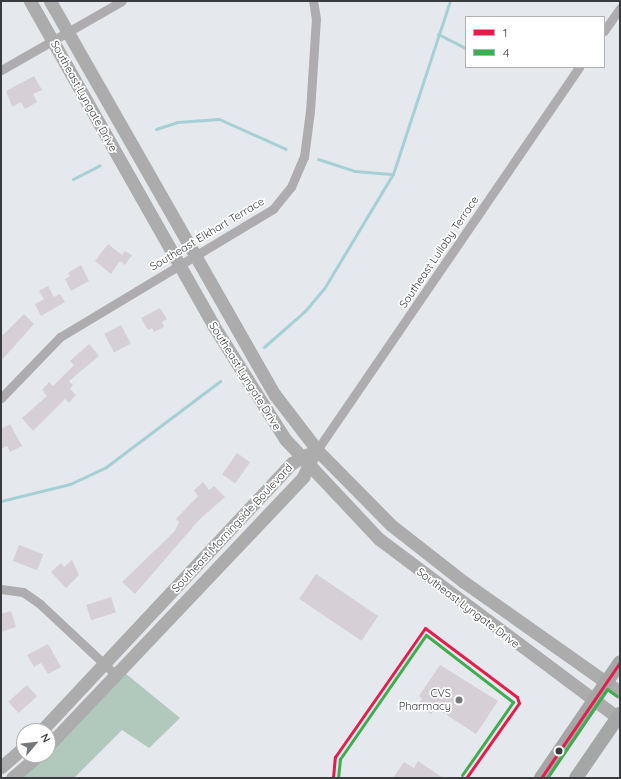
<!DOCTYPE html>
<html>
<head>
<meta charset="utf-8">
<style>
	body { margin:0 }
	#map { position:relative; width:621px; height:779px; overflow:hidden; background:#e5e8ec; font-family:Quicksand,sans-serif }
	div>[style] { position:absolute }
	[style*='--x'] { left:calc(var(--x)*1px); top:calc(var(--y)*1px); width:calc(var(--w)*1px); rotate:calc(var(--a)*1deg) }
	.forest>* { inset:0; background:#b0c9bc }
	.stream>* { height:3px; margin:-1.5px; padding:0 1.5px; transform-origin:1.5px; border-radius:1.5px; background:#a5d0d6 }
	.building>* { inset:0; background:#d6cfd6; transform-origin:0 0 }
	.street>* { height:9px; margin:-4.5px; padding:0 4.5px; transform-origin:4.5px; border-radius:4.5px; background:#aeacae }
	.secondary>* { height:13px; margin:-6.5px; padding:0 6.5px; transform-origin:6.5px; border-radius:6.5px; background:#acacad }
	.primary>* { height:14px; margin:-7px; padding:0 7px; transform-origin:7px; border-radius:7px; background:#a5a6a6 }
	.bus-1>* { height:3px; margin:-1.5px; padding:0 1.5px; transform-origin:1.5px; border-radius:1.5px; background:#e31d4c }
	.bus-2>* { height:3px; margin:-1.5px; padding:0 1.5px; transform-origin:1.5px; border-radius:1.5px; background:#40ac50 }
	.dots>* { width:11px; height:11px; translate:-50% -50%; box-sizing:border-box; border:2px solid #fff; border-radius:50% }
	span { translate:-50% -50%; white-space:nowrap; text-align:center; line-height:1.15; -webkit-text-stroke:3.5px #fff; paint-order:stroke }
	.street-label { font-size:11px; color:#393b3e }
	.poi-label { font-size:11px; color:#393b3e }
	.right { translate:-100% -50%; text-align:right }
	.frame { position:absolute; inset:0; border:2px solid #393b3e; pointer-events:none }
	.legend { position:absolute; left:465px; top:16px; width:140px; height:52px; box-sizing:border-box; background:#fff; border:1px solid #b0b1b2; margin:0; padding:5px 7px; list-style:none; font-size:12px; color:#393b3e }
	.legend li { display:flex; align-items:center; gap:8px; height:20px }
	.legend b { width:20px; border:1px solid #b0b1b2 }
	.north { position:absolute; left:16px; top:723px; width:40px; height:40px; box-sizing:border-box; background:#fff; border:1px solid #b0b1b2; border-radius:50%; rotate:62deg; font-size:11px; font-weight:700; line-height:16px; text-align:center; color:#393b3e }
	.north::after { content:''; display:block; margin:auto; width:14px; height:18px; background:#75787b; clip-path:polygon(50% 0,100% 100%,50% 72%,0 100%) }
</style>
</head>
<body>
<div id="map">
	<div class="forest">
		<div style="clip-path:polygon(125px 673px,180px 718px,149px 748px,122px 730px,74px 778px,20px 778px,69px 734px)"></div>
	</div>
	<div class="stream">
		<div style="--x:438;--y:34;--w:31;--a:27"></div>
		<div style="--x:156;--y:129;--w:22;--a:-18"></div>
		<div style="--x:177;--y:122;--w:42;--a:-4.1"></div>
		<div style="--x:219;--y:119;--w:73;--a:24.1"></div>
		<div style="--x:318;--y:159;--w:39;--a:18"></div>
		<div style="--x:355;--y:171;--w:38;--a:5"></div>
		<div style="--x:73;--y:179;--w:30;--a:-27"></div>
		<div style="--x:264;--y:347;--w:55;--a:-41.3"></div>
		<div style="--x:305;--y:311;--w:31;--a:-50"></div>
		<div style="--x:325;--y:287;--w:132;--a:-59"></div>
		<div style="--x:393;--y:174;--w:182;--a:-71.8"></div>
		<div style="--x:1;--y:501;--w:71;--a:-13.8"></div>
		<div style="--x:70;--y:484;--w:40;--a:-25"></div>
		<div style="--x:106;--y:467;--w:143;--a:-37"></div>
	</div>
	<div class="building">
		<div style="clip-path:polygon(34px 76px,42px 90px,33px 94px,37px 102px,25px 109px,21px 102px,12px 107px,6px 91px)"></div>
		<div style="clip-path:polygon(108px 244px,122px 255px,125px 251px,132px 255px,125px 265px,120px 261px,111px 274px,95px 261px)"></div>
		<div style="clip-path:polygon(81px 265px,89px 281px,71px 291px,65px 279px,70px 276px,68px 273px)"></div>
		<div style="clip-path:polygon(48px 286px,54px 297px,60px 294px,65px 302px,41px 316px,35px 304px,44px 299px,39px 291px)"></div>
		<div style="clip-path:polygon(160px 308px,167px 319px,162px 322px,164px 327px,154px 332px,152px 328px,148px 330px,141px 318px)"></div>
		<div style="clip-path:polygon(24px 314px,34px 324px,1px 361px,1px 337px)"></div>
		<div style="left:121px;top:325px;width:21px;height:19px;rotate:62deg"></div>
		<div style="clip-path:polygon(89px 344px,99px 356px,69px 381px,73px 385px,70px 389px,76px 395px,69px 403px,65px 399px,33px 431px,22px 418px,47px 396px,42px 390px,49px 382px,53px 386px,74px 365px,70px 361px)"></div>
		<div style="clip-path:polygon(10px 424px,22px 446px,10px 452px,7px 446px,1px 449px,1px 429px)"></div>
		<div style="left:237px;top:453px;width:16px;height:26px;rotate:35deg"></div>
		<div style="clip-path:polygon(203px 482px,209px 490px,214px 486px,225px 497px,199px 520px,135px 594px,122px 582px,175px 531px,179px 522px,176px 519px,198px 496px,194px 490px)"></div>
		<div style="left:19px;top:545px;width:26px;height:17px;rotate:21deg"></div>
		<div style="clip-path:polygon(72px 560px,79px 575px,66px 588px,51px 572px,61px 563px,64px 567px)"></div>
		<div style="left:316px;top:574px;width:75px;height:30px;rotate:34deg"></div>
		<div style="left:111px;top:597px;width:16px;height:26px;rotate:72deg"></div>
		<div style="clip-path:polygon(11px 611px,16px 627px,1px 632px,1px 614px)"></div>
		<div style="clip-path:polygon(48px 644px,61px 667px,48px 674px,41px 663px,34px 667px,27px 655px)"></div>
		<div style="clip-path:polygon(440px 665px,498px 701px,476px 734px,436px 708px,431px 714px,418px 705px,422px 699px,419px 696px)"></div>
		<div style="left:27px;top:685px;width:15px;height:25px;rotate:48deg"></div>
		<div style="clip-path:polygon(418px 761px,443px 778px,393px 778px,404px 762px,414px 768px)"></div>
	</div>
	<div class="street">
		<div style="--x:604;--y:31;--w:28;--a:-55"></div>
		<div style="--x:1;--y:70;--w:139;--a:-29.7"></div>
		<div style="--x:1;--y:398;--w:85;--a:-46"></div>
		<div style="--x:60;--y:337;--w:249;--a:-31"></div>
		<div style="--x:273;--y:209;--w:28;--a:-51"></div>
		<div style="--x:291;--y:187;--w:33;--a:-67"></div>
		<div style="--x:304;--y:157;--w:46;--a:-82.6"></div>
		<div style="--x:310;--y:111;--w:92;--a:-86.3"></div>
		<div style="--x:316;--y:19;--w:18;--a:-99"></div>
		<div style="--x:317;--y:450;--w:464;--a:-55.6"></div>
		<div style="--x:1;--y:589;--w:22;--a:8"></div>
		<div style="--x:23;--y:592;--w:21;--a:35"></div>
		<div style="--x:40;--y:604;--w:104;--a:43.1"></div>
	</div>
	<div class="secondary">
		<div style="--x:30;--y:1;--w:372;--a:60.5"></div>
		<div style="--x:213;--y:325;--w:135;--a:57.7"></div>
		<div style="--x:285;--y:439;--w:137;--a:46.8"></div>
		<div style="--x:379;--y:539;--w:301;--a:36.8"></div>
		<div style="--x:50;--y:1;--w:454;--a:60.3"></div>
		<div style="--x:275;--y:395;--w:69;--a:52.6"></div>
		<div style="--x:317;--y:450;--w:105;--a:45.4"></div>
		<div style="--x:391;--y:525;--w:93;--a:38"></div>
		<div style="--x:464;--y:582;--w:191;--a:35.2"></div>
		<div style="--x:41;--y:731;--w:367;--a:-46.9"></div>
		<div style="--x:292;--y:463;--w:18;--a:-29"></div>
		<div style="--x:48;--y:746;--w:371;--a:-46.5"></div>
		<div style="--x:303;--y:477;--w:21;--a:-65"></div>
		<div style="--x:1;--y:767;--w:30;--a:-41"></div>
		<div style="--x:12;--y:778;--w:35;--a:-41"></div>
	</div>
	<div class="primary">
		<div style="--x:541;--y:778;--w:140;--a:-55.7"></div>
		<div style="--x:576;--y:778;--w:78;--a:-55.5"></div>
	</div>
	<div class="bus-1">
		<div style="--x:333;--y:778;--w:21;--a:-85"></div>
		<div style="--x:335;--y:757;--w:157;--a:-55.1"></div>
		<div style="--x:425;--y:628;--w:115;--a:36.9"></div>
		<div style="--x:517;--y:697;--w:6;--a:72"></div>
		<div style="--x:519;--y:703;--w:92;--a:125.2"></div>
		<div style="--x:541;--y:778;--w:140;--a:-55.7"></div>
	</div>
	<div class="bus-2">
		<div style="--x:338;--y:778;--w:19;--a:-84"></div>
		<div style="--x:340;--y:759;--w:151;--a:-55.3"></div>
		<div style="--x:426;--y:635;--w:110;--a:37.6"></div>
		<div style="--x:513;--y:702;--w:89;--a:124.9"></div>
		<div style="--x:547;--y:778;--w:107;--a:-56"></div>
		<div style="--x:607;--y:689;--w:12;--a:35"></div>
	</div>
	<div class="dots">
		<div style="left:459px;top:700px;background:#75787b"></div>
		<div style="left:559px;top:751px;background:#393b3e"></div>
	</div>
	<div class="street-label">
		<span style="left:84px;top:96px;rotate:61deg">Southeast Lyngate Drive</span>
		<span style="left:207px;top:234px;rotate:-31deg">Southeast Elkhart Terrace</span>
		<span style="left:439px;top:252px;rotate:-56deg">Southeast Lullaby Terrace</span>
		<span style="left:245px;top:376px;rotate:58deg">Southeast Lyngate Drive</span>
		<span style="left:232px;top:528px;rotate:-47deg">Southeast Morningside Boulevard</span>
		<span style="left:468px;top:608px;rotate:37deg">Southeast Lyngate Drive</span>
	</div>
	<div class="poi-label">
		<span class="right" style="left:451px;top:700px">CVS<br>Pharmacy</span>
	</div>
	<div class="frame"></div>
	<ul class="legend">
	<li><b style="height:5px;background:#e31d4c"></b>1</li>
	<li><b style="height:5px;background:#40ac50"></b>4</li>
	</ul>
	<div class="north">N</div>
</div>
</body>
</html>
